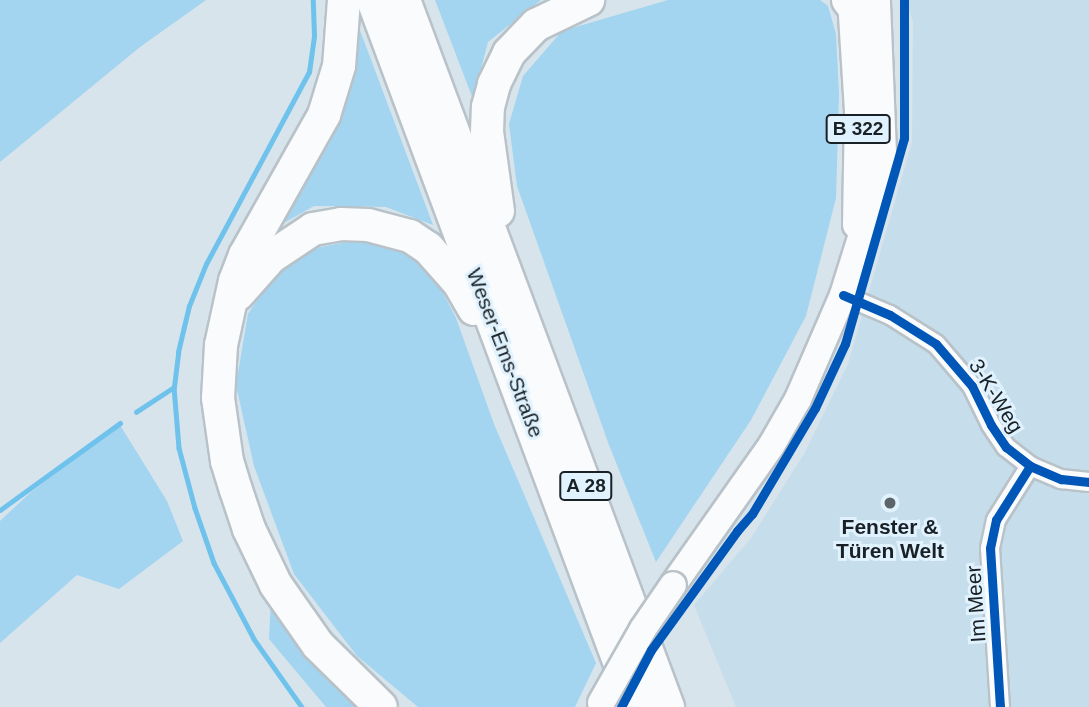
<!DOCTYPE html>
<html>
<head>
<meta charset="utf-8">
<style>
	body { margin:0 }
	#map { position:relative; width:1089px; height:707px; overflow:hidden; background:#d7e4ec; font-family:Arial,sans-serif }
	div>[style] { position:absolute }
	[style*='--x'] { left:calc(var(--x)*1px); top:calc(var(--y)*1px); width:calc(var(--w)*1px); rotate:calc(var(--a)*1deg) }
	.built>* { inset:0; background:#c6ddeb }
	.green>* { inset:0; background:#a3d4f0 }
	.stream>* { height:4.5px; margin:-2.25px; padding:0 2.25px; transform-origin:2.25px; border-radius:2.25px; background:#6fc2eb }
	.roads { filter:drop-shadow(2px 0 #b8c2c8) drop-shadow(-2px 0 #b8c2c8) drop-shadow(0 2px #b8c2c8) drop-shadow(0 -2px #b8c2c8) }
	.minor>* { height:18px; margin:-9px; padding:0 9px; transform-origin:9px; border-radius:9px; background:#f9fbfc }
	.primary>* { height:26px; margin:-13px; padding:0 13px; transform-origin:13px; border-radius:13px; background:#f9fbfc }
	.motorway>* { height:32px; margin:-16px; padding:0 16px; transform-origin:16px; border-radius:16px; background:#f9fbfc }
	.bridges { filter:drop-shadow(2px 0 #b8c2c8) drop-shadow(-2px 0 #b8c2c8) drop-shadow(0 2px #b8c2c8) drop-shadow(0 -2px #b8c2c8) }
	.primary-bridge>* { height:26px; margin:-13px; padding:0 13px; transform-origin:13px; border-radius:13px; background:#f9fbfc }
	.cycleway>* { height:9px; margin:-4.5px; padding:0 4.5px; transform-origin:4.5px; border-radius:4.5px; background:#0057b8 }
	.dots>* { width:19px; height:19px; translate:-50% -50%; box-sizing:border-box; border:4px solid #e0f2fe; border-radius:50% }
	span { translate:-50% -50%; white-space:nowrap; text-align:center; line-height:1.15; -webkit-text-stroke:6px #e0f2fe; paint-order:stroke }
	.shield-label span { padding:2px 5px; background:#e0f2fe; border:2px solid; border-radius:5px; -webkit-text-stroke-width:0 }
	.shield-label { font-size:19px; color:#192126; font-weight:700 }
	.street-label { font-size:21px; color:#192126 }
	.poi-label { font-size:21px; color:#192126; font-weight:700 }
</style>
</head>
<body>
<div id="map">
	<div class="built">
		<div style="clip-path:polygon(906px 0,1089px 0,1089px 707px,736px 707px,694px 605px,751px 538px,804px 454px,848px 364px,912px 142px,913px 22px)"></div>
	</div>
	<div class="green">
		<div style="clip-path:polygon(0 0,206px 0,140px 47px,0 162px)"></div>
		<div style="clip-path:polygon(435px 0,541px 0,488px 42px,473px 99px)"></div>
		<div style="clip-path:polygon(668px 0,820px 0,828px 6px,836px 34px,839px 94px,836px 198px,806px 316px,751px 420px,656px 562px,609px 445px,517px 186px,509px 124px,523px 76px,562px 31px)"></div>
		<div style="clip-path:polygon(358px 25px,433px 225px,386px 207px,338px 206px,314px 206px,282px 224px,311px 175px,344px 98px)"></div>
		<div style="clip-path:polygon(358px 240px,402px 252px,432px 272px,456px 318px,494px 424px,596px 663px,575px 707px,418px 707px,357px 656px,294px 574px,254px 466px,236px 385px,248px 314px,272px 278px,315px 248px)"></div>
		<div style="clip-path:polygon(120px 425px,167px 501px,183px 541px,119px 589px,77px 575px,0 643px,0 521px,31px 492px)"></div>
		<div style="clip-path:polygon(271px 600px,362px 707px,326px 707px,269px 639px)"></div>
	</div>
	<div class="stream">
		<div style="--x:174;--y:387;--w:61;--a:85.3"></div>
		<div style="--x:179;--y:448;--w:62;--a:75.1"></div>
		<div style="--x:195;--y:508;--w:58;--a:70.9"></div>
		<div style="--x:214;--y:563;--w:86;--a:62.2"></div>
		<div style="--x:254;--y:639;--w:83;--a:54.8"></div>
		<div style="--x:136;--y:412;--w:45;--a:-33.3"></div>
		<div style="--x:174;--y:387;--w:35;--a:-83"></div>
		<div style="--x:178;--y:352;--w:47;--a:-76.6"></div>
		<div style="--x:189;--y:306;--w:45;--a:-68"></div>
		<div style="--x:206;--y:264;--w:218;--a:-61.8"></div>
		<div style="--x:309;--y:72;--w:36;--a:-82"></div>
		<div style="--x:314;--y:36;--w:36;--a:-92"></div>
		<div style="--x:0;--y:510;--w:148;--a:-35.9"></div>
	</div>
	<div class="roads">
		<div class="minor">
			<div style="--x:843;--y:295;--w:51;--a:23.1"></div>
			<div style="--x:890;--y:315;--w:54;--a:32.2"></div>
			<div style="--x:936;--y:344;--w:55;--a:49.4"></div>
			<div style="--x:972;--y:386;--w:43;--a:64"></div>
			<div style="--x:991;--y:425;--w:27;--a:56"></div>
			<div style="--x:1006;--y:447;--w:31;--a:38"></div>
			<div style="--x:1030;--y:466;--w:34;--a:23"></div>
			<div style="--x:1061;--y:479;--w:28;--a:6"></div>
			<div style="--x:1000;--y:707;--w:159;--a:-93.6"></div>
			<div style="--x:990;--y:548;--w:29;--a:-78"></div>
			<div style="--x:996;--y:520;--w:64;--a:-57.8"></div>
		</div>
		<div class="primary">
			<div style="--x:851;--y:0;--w:110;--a:86.4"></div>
			<div style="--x:858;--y:110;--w:115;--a:91"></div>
			<div style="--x:673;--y:585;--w:170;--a:-54.8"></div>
			<div style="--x:771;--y:446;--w:54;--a:-60.1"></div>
			<div style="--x:798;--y:399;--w:113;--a:-66.6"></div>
			<div style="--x:843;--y:295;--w:107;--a:-72.6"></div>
			<div style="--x:875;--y:193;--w:42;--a:-79"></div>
			<div style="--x:883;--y:152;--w:152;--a:-92.3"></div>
		</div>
		<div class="motorway">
			<div style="--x:344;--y:0;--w:66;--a:94.3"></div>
			<div style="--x:339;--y:66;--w:51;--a:107"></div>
			<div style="--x:324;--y:115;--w:161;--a:119.4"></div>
			<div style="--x:245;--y:255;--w:28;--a:111"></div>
			<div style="--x:235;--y:281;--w:66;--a:102.3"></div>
			<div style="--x:221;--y:345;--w:53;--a:93.2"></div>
			<div style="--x:218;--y:398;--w:64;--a:81.9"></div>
			<div style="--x:227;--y:461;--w:30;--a:73"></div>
			<div style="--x:236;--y:490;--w:41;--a:71.6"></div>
			<div style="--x:249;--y:529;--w:62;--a:64.3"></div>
			<div style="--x:276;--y:585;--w:73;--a:55"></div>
			<div style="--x:318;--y:645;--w:88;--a:44.5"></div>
			<div style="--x:373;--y:0;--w:754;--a:69.6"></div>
			<div style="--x:404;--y:0;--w:755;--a:69.52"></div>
			<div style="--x:848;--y:0;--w:5;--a:53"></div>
			<div style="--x:498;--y:211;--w:80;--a:-97.9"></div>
			<div style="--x:487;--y:132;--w:25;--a:-88"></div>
			<div style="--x:488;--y:107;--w:24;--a:-75"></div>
			<div style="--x:494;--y:84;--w:34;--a:-64"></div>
			<div style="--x:509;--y:53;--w:39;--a:-46"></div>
			<div style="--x:536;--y:25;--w:58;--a:-25.7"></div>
			<div style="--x:238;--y:294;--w:50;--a:-48.3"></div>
			<div style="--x:271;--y:257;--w:50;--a:-33.7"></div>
			<div style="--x:313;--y:229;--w:28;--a:-10"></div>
			<div style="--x:341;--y:224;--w:27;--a:2"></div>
			<div style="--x:368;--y:225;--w:43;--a:14.7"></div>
			<div style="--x:410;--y:236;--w:22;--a:34"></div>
			<div style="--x:428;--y:248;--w:47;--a:48.5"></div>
			<div style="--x:459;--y:283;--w:30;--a:60"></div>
		</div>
	</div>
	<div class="bridges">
		<div class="primary-bridge">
			<div style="--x:601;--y:703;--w:85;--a:-60.4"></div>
			<div style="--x:643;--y:629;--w:53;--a:-55.7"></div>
		</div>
	</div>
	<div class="cycleway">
		<div style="--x:843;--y:295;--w:51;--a:23.1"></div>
		<div style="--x:890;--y:315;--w:54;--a:32.2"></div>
		<div style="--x:936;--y:344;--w:55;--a:49.4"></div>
		<div style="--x:972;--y:386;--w:43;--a:64"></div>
		<div style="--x:991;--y:425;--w:27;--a:56"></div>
		<div style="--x:1006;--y:447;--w:31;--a:38"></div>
		<div style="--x:1030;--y:466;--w:34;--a:23"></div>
		<div style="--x:1061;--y:479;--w:28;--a:6"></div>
		<div style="--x:621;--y:707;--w:64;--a:-62.2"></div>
		<div style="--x:651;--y:650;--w:147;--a:-54.1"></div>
		<div style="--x:737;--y:531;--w:23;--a:-49"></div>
		<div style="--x:752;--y:514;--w:123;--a:-59.3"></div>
		<div style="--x:815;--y:408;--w:71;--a:-64.9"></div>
		<div style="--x:845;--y:344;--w:214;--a:-74"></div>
		<div style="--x:904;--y:138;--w:138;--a:-90"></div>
		<div style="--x:1000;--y:707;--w:159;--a:-93.6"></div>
		<div style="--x:990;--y:548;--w:29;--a:-78"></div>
		<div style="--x:996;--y:520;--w:64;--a:-57.8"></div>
	</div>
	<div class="dots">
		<div style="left:890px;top:503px;background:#5c656b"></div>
	</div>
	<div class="shield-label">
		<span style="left:858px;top:129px">B 322</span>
		<span style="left:586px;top:486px">A 28</span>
	</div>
	<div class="street-label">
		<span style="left:505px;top:353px;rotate:69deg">Weser-Ems-Straße</span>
		<span style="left:996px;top:396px;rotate:58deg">3-K-Weg</span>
		<span style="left:976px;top:604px;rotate:-94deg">Im Meer</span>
	</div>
	<div class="poi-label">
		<span style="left:890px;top:539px">Fenster &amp;<br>Türen Welt</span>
	</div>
</div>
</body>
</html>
